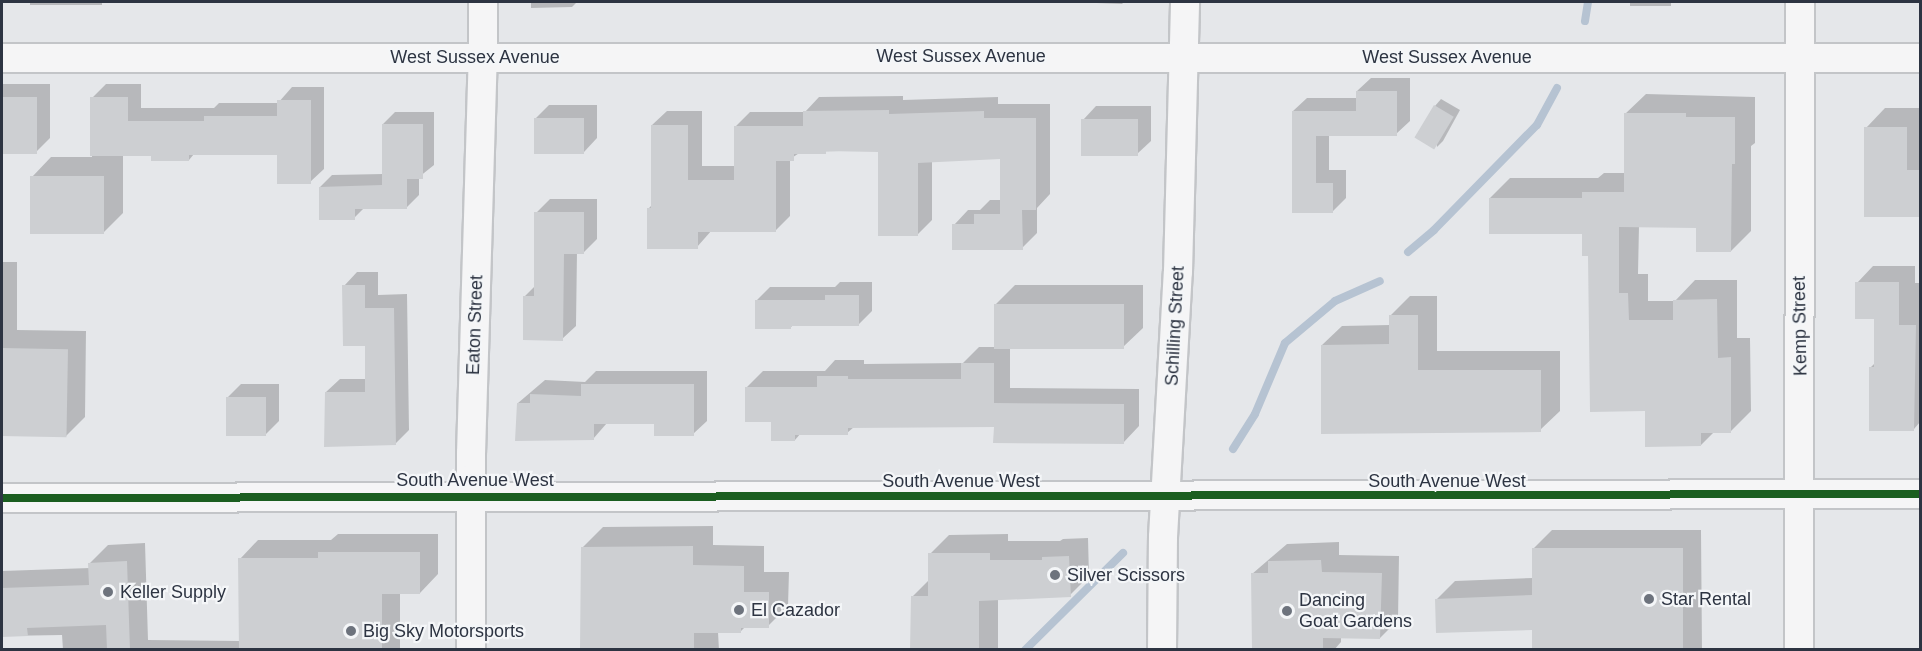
<!DOCTYPE html>
<html>
<head>
<meta charset="utf-8">
<style>
	body { margin:0 }
	#map { position:relative; width:1922px; height:651px; overflow:hidden; background:#e5e7ea; font-family:Arial,sans-serif }
	div>[style] { position:absolute }
	[style*='--x'] { left:calc(var(--x)*1px); top:calc(var(--y)*1px); width:calc(var(--w)*1px); rotate:calc(var(--a)*1deg) }
	.shadow>* { inset:0; background:#0003; transform-origin:0 0 }
	.stream>* { height:8px; margin:-4px; padding:0 4px; transform-origin:4px; border-radius:4px; background:#b6c3d2 }
	.building>* { inset:0; background:#cdcfd2; transform-origin:0 0 }
	.roads { filter:drop-shadow(2px 0 #c3c5c8) drop-shadow(-2px 0 #c3c5c8) drop-shadow(0 2px #c3c5c8) drop-shadow(0 -2px #c3c5c8) }
	.minor>* { height:28px; margin:-14px; padding:0 14px; transform-origin:14px; border-radius:14px; background:#f5f5f6 }
	.cycleway>* { height:8px; margin:-4px; padding:0 4px; transform-origin:4px; border-radius:4px; background:#1b5e20 }
	.dots>* { width:16px; height:16px; translate:-50% -50%; box-sizing:border-box; border:3px solid #f4f6f8; border-radius:50% }
	span { translate:-50% -50%; white-space:nowrap; text-align:center; line-height:1.15; -webkit-text-stroke:4.5px #f4f6f8; paint-order:stroke }
	.street-label { font-size:18px; color:#2d3442 }
	.poi-label { font-size:18px; color:#2d3442 }
	.left { translate:0 -50%; text-align:left }
	.frame { position:absolute; inset:0; border:3px solid #2d3442; pointer-events:none }
</style>
</head>
<body>
<div id="map">
	<div class="shadow">
		<div style="left:30px;top:2px;width:72px;height:3px"></div>
		<div style="clip-path:polygon(531px 2px,577px 2px,572px 7px,531px 8px)"></div>
		<div style="clip-path:polygon(1071px 2px,1124px 2px,1122px 4px)"></div>
		<div style="left:1630px;top:2px;width:41px;height:4px"></div>
		<div style="clip-path:polygon(1371px 78px,1410px 78px,1410px 121px,1396px 134px,1329px 134px,1329px 170px,1346px 170px,1346px 198px,1332px 212px,1293px 212px,1293px 111px,1307px 98px,1357px 98px,1357px 91px)"></div>
		<div style="clip-path:polygon(2px 84px,50px 84px,50px 138px,36px 152px,2px 152px)"></div>
		<div style="clip-path:polygon(106px 84px,141px 84px,141px 108px,214px 108px,219px 103px,278px 103px,292px 87px,324px 87px,324px 169px,310px 182px,278px 154px,194px 154px,189px 160px,152px 154px,123px 154px,123px 213px,103px 233px,32px 177px,51px 157px,92px 157px,92px 98px)"></div>
		<div style="clip-path:polygon(1646px 94px,1755px 97px,1755px 143px,1751px 146px,1751px 231px,1731px 251px,1698px 226px,1639px 226px,1638px 274px,1648px 274px,1648px 301px,1675px 301px,1695px 280px,1737px 280px,1737px 338px,1750px 338px,1751px 411px,1731px 431px,1714px 432px,1701px 445px,1646px 410px,1584px 233px,1490px 198px,1510px 178px,1598px 178px,1604px 173px,1625px 173px,1625px 114px)"></div>
		<div style="clip-path:polygon(903px 96px,903px 100px,998px 97px,998px 104px,1050px 104px,1050px 194px,1037px 208px,1037px 233px,1022px 248px,954px 225px,968px 210px,980px 210px,990px 200px,1001px 200px,1001px 158px,932px 161px,932px 220px,918px 234px,879px 150px,801px 152px,790px 159px,790px 216px,776px 230px,712px 230px,697px 247px,648px 209px,652px 205px,652px 125px,667px 111px,702px 111px,702px 166px,735px 166px,735px 127px,750px 112px,805px 112px,819px 97px)"></div>
		<div style="clip-path:polygon(1441px 99px,1460px 110px,1443px 141px,1437px 147px,1435px 106px)"></div>
		<div style="clip-path:polygon(549px 105px,597px 105px,597px 138px,584px 152px,535px 119px)"></div>
		<div style="clip-path:polygon(1096px 106px,1151px 106px,1151px 141px,1137px 154px,1083px 120px)"></div>
		<div style="clip-path:polygon(1885px 108px,1920px 108px,1920px 216px,1865px 215px,1866px 128px)"></div>
		<div style="clip-path:polygon(395px 112px,434px 112px,434px 165px,419px 177px,419px 195px,406px 208px,364px 208px,354px 218px,320px 187px,332px 175px,383px 174px,383px 124px)"></div>
		<div style="clip-path:polygon(550px 199px,597px 199px,597px 239px,584px 252px,577px 252px,576px 326px,562px 339px,525px 296px,536px 285px,536px 213px)"></div>
		<div style="clip-path:polygon(2px 262px,17px 262px,17px 330px,86px 331px,85px 417px,66px 436px,2px 435px)"></div>
		<div style="clip-path:polygon(1873px 266px,1915px 266px,1915px 283px,1920px 283px,1920px 422px,1914px 429px,1870px 368px,1876px 362px,1876px 317px,1857px 283px)"></div>
		<div style="clip-path:polygon(357px 272px,378px 272px,378px 295px,407px 294px,409px 430px,395px 444px,326px 392px,340px 379px,366px 379px,366px 344px,344px 286px)"></div>
		<div style="clip-path:polygon(840px 282px,872px 282px,872px 311px,858px 325px,793px 325px,790px 328px,756px 301px,770px 287px,835px 287px)"></div>
		<div style="clip-path:polygon(1015px 285px,1143px 285px,1143px 328px,1123px 347px,1010px 347px,1010px 388px,1139px 389px,1139px 426px,1123px 443px,995px 426px,854px 427px,847px 433px,801px 433px,795px 440px,772px 421px,747px 387px,763px 371px,825px 371px,835px 360px,864px 360px,864px 364px,963px 363px,979px 347px,995px 347px,995px 305px)"></div>
		<div style="clip-path:polygon(1410px 296px,1437px 296px,1437px 351px,1560px 351px,1560px 411px,1540px 430px,1322px 345px,1342px 326px,1390px 325px,1390px 316px)"></div>
		<div style="clip-path:polygon(596px 371px,707px 371px,707px 421px,693px 434px,656px 423px,607px 423px,593px 439px,518px 403px,545px 380px,585px 382px)"></div>
		<div style="clip-path:polygon(241px 384px,279px 384px,279px 421px,266px 434px,228px 397px)"></div>
		<div style="clip-path:polygon(713px 526px,713px 545px,764px 546px,764px 572px,789px 572px,788px 606px,768px 626px,746px 626px,740px 632px,718px 632px,719px 650px,582px 650px,582px 548px,603px 527px)"></div>
		<div style="clip-path:polygon(1552px 530px,1701px 530px,1702px 650px,1534px 650px,1534px 628px,1436px 600px,1455px 581px,1533px 578px,1533px 549px)"></div>
		<div style="clip-path:polygon(338px 534px,438px 534px,438px 574px,420px 593px,400px 593px,400px 650px,63px 650px,62px 635px,2px 636px,2px 571px,90px 568px,90px 563px,108px 545px,145px 543px,148px 640px,240px 641px,240px 559px,258px 540px,331px 540px)"></div>
		<div style="clip-path:polygon(1008px 534px,1008px 541px,1060px 541px,1063px 539px,1088px 538px,1089px 576px,1070px 595px,998px 598px,998px 650px,913px 650px,912px 597px,930px 579px,930px 554px,949px 535px)"></div>
		<div style="clip-path:polygon(1339px 542px,1339px 555px,1399px 556px,1398px 620px,1380px 638px,1341px 637px,1341px 642px,1334px 650px,1254px 650px,1252px 574px,1287px 544px)"></div>
		<div style="left:1060px;top:648px;width:32px;height:2px"></div>
	</div>
	<div class="stream">
		<div style="--x:1585;--y:21;--w:19;--a:-81"></div>
		<div style="--x:1408;--y:252;--w:34;--a:-40"></div>
		<div style="--x:1434;--y:230;--w:147;--a:-45.6"></div>
		<div style="--x:1537;--y:125;--w:42;--a:-61.6"></div>
		<div style="--x:1233;--y:449;--w:41;--a:-57.8"></div>
		<div style="--x:1255;--y:414;--w:77;--a:-67.1"></div>
		<div style="--x:1285;--y:343;--w:65;--a:-40"></div>
		<div style="--x:1335;--y:301;--w:49;--a:-24"></div>
		<div style="--x:1025;--y:650;--w:138;--a:-44.7"></div>
	</div>
	<div class="building">
		<div style="clip-path:polygon(1356px 91px,1397px 91px,1397px 136px,1316px 136px,1316px 183px,1333px 183px,1333px 213px,1292px 213px,1292px 111px,1356px 111px)"></div>
		<div style="left:2px;top:97px;width:35px;height:57px"></div>
		<div style="clip-path:polygon(90px 97px,128px 97px,128px 121px,204px 121px,204px 116px,277px 116px,277px 100px,311px 100px,311px 184px,277px 184px,277px 155px,189px 155px,189px 161px,151px 161px,151px 156px,90px 156px)"></div>
		<div style="left:1434px;top:105px;width:23px;height:38px;rotate:31deg"></div>
		<div style="clip-path:polygon(889px 110px,889px 114px,984px 111px,984px 118px,1036px 118px,1036px 210px,1022px 210px,1023px 250px,952px 250px,952px 224px,974px 224px,974px 214px,1000px 214px,1000px 159px,918px 163px,918px 236px,878px 236px,878px 152px,826px 151px,826px 154px,794px 154px,794px 161px,776px 161px,776px 232px,698px 232px,698px 249px,647px 249px,647px 208px,651px 208px,651px 125px,688px 125px,688px 180px,734px 180px,734px 126px,803px 126px,803px 111px)"></div>
		<div style="clip-path:polygon(1624px 113px,1686px 113px,1686px 117px,1735px 117px,1735px 164px,1732px 164px,1731px 252px,1696px 252px,1696px 228px,1619px 227px,1619px 293px,1628px 293px,1629px 320px,1673px 320px,1673px 300px,1717px 299px,1718px 358px,1731px 357px,1731px 433px,1701px 433px,1701px 446px,1645px 447px,1645px 411px,1590px 412px,1588px 256px,1582px 256px,1582px 234px,1489px 234px,1489px 198px,1582px 198px,1582px 192px,1624px 192px)"></div>
		<div style="left:534px;top:118px;width:50px;height:36px"></div>
		<div style="left:1081px;top:119px;width:57px;height:37px"></div>
		<div style="clip-path:polygon(382px 124px,423px 124px,423px 179px,407px 179px,407px 209px,355px 209px,355px 220px,319px 220px,319px 187px,382px 185px)"></div>
		<div style="clip-path:polygon(1864px 127px,1907px 127px,1907px 170px,1920px 170px,1920px 217px,1864px 217px)"></div>
		<div style="left:30px;top:176px;width:74px;height:58px"></div>
		<div style="clip-path:polygon(534px 212px,584px 212px,584px 254px,564px 254px,563px 341px,523px 340px,523px 296px,534px 296px)"></div>
		<div style="clip-path:polygon(1855px 282px,1899px 282px,1899px 325px,1916px 325px,1914px 431px,1869px 431px,1869px 367px,1874px 367px,1874px 319px,1855px 319px)"></div>
		<div style="clip-path:polygon(342px 285px,365px 285px,365px 308px,394px 308px,396px 445px,324px 447px,325px 392px,365px 392px,365px 346px,343px 346px)"></div>
		<div style="clip-path:polygon(825px 295px,859px 295px,859px 326px,791px 326px,791px 329px,755px 329px,755px 300px,825px 300px)"></div>
		<div style="left:994px;top:304px;width:130px;height:45px"></div>
		<div style="clip-path:polygon(1389px 315px,1418px 315px,1418px 370px,1541px 370px,1541px 432px,1321px 434px,1321px 345px,1389px 344px)"></div>
		<div style="left:2px;top:348px;width:66px;height:88px;rotate:1deg"></div>
		<div style="clip-path:polygon(961px 363px,994px 363px,994px 403px,1124px 404px,1124px 444px,993px 443px,994px 427px,848px 428px,848px 435px,795px 435px,795px 441px,771px 441px,771px 422px,745px 422px,745px 387px,817px 387px,817px 376px,848px 376px,848px 379px,961px 379px)"></div>
		<div style="clip-path:polygon(581px 384px,694px 384px,694px 436px,654px 436px,654px 424px,594px 424px,594px 440px,515px 441px,517px 403px,530px 403px,530px 394px,581px 396px)"></div>
		<div style="left:226px;top:397px;width:40px;height:39px"></div>
		<div style="clip-path:polygon(693px 546px,693px 565px,744px 566px,744px 592px,769px 592px,769px 628px,741px 628px,741px 633px,694px 633px,694px 648px,580px 649px,581px 547px)"></div>
		<div style="clip-path:polygon(1532px 548px,1683px 548px,1683px 650px,1532px 650px,1532px 630px,1436px 633px,1435px 599px,1532px 595px)"></div>
		<div style="clip-path:polygon(318px 552px,420px 552px,420px 594px,382px 594px,382px 650px,239px 650px,238px 558px,318px 558px)"></div>
		<div style="clip-path:polygon(928px 553px,990px 553px,990px 560px,1042px 560px,1042px 557px,1069px 556px,1071px 597px,979px 601px,979px 650px,910px 650px,911px 596px,928px 596px)"></div>
		<div style="clip-path:polygon(1321px 560px,1322px 572px,1382px 573px,1380px 639px,1323px 638px,1323px 650px,1252px 650px,1251px 573px,1268px 573px,1268px 561px)"></div>
		<div style="clip-path:polygon(127px 561px,130px 650px,107px 650px,106px 625px,27px 628px,28px 636px,2px 637px,2px 588px,89px 585px,88px 563px)"></div>
	</div>
	<div class="roads">
		<div class="minor">
			<div style="--x:2;--y:58;--w:1918;--a:0"></div>
			<div style="--x:2;--y:498;--w:1918;--a:-0.12"></div>
			<div style="--x:471;--y:650;--w:196;--a:-90"></div>
			<div style="--x:471;--y:454;--w:397;--a:-88.3"></div>
			<div style="--x:483;--y:57;--w:55;--a:-90"></div>
			<div style="--x:1162;--y:650;--w:113;--a:-89.5"></div>
			<div style="--x:1163;--y:537;--w:265;--a:-86.8"></div>
			<div style="--x:1178;--y:272;--w:270;--a:-88.5"></div>
			<div style="--x:1799;--y:650;--w:648;--a:-89.91"></div>
		</div>
	</div>
	<div class="cycleway">
		<div style="--x:2;--y:498;--w:1918;--a:-0.12"></div>
	</div>
	<div class="dots">
		<div style="left:1055px;top:575px;background:#6d737d"></div>
		<div style="left:108px;top:592px;background:#6d737d"></div>
		<div style="left:1649px;top:599px;background:#6d737d"></div>
		<div style="left:739px;top:610px;background:#6d737d"></div>
		<div style="left:1287px;top:611px;background:#6d737d"></div>
		<div style="left:351px;top:631px;background:#6d737d"></div>
	</div>
	<div class="street-label">
		<span style="left:961px;top:56px">West Sussex Avenue</span>
		<span style="left:475px;top:57px">West Sussex Avenue</span>
		<span style="left:1447px;top:57px">West Sussex Avenue</span>
		<span style="left:475px;top:325px;rotate:-88deg">Eaton Street</span>
		<span style="left:1175px;top:326px;rotate:-87deg">Schilling Street</span>
		<span style="left:1800px;top:326px;rotate:-91deg">Kemp Street</span>
		<span style="left:475px;top:480px">South Avenue West</span>
		<span style="left:961px;top:481px">South Avenue West</span>
		<span style="left:1447px;top:481px">South Avenue West</span>
	</div>
	<div class="poi-label">
		<span class="left" style="left:1067px;top:575px">Silver Scissors</span>
		<span class="left" style="left:120px;top:592px">Keller Supply</span>
		<span class="left" style="left:1661px;top:599px">Star Rental</span>
		<span class="left" style="left:1299px;top:611px">Dancing<br>Goat Gardens</span>
		<span class="left" style="left:751px;top:610px">El Cazador</span>
		<span class="left" style="left:363px;top:631px">Big Sky Motorsports</span>
	</div>
	<div class="frame"></div>
</div>
</body>
</html>
